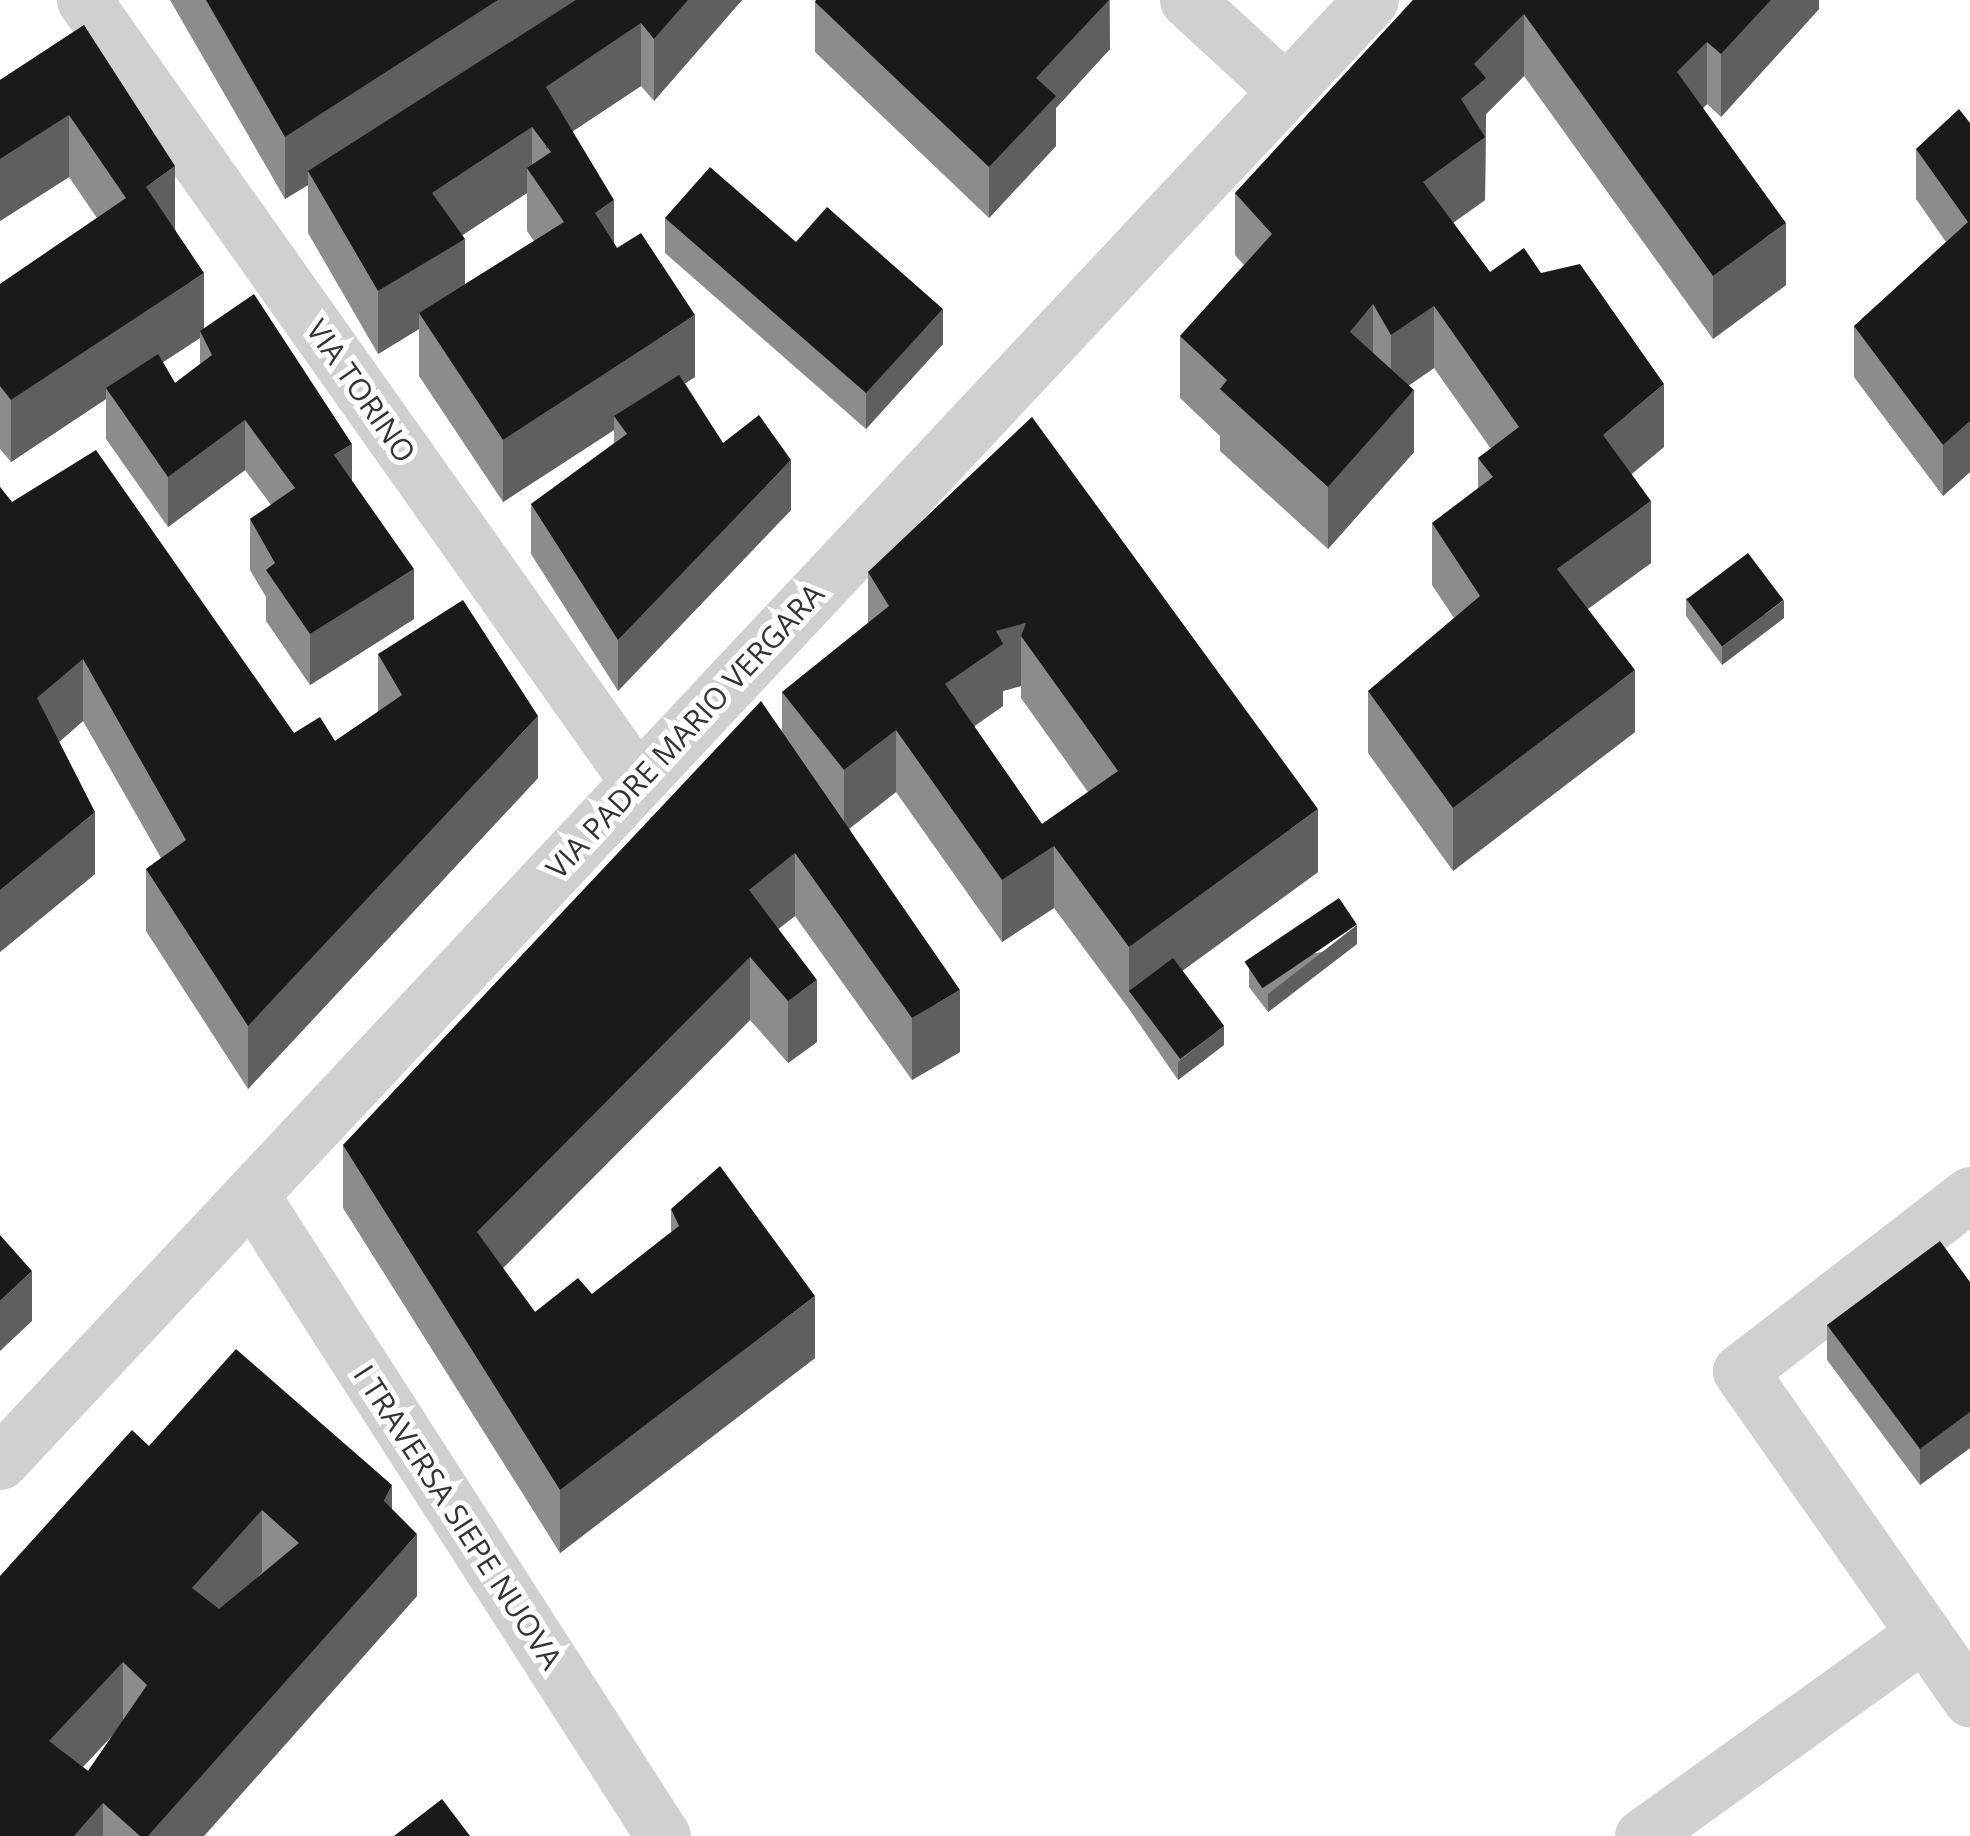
<!DOCTYPE html>
<html>
<head>
<meta charset="utf-8">
<style>
	body { margin:0 }
	#map { position:relative; width:1970px; height:1836px; overflow:hidden; background:#fff; font-family:"Open Sans",sans-serif }
	div>[style] { position:absolute }
	[style*='--x'] { left:calc(var(--x)*1px); top:calc(var(--y)*1px); width:calc(var(--w)*1px); rotate:calc(var(--a)*1deg) }
	.minor>* { height:55px; margin:-27.5px; padding:0 27.5px; transform-origin:27.5px; border-radius:27.5px; background:#d0d0d0 }
	.wall>* { inset:0; background:#8c8c8c }
	.shaded-wall>* { inset:0; background:#5f5f5f }
	.building>* { inset:0; background:#1a1a1a; transform-origin:0 0 }
	span { translate:-50% -50%; white-space:nowrap; text-align:center; line-height:1.15; -webkit-text-stroke:10px #fff; paint-order:stroke }
	.street-label { font-size:30px; color:#333 }
</style>
</head>
<body>
<div id="map">
	<div class="minor">
		<div style="--x:84;--y:0;--w:957;--a:54.7"></div>
		<div style="--x:1187;--y:0;--w:134;--a:42.6"></div>
		<div style="--x:1970;--y:1194;--w:290;--a:142.4"></div>
		<div style="--x:1740;--y:1371;--w:401;--a:55"></div>
		<div style="--x:253;--y:1197;--w:759;--a:57.31"></div>
		<div style="--x:0;--y:1462;--w:2004;--a:-46.84"></div>
		<div style="--x:1642;--y:1836;--w:347;--a:-35.7"></div>
	</div>
	<div class="wall">
		<div style="clip-path:polygon(evenodd,170px 0,742px 0,654px 101px,641px 86px,573px 131px,614px 243px,695px 377px,685px 383px,723px 443px,791px 510px,618px 691px,531px 554px,531px 504px,614px 443px,614px 430px,503px 502px,419px 376px,419px 329px,378px 354px,308px 233px,308px 185px,285px 199px,170px 0,527px 193px,527px 231px,534px 241px,465px 284px,462px 235px,527px 193px)"></div>
		<div style="clip-path:polygon(1110px 0,1110px 49px,1056px 108px,1056px 146px,989px 218px,815px 52px,815px 2px)"></div>
		<div style="clip-path:polygon(1413px 0,1819px 0,1819px 9px,1721px 117px,1707px 104px,1703px 108px,1786px 285px,1713px 339px,1524px 76px,1486px 114px,1485px 200px,1453px 223px,1490px 272px,1664px 447px,1632px 474px,1651px 563px,1588px 609px,1635px 732px,1453px 871px,1368px 753px,1368px 691px,1454px 618px,1432px 585px,1432px 523px,1478px 488px,1478px 458px,1491px 449px,1434px 368px,1409px 385px,1414px 452px,1328px 549px,1220px 451px,1220px 436px,1180px 398px,1180px 336px,1244px 265px,1235px 255px,1235px 193px)"></div>
		<div style="clip-path:polygon(evenodd,84px 25px,175px 228px,204px 329px,352px 481px,414px 619px,310px 685px,266px 621px,266px 597px,250px 570px,250px 519px,271px 505px,245px 470px,168px 527px,106px 439px,106px 399px,11px 462px,0 449px,0 284px,97px 218px,69px 177px,0 221px,0 80px,84px 25px,200px 338px,200px 364px,175px 383px,163px 362px,200px 338px)"></div>
		<div style="clip-path:polygon(1970px 123px,1970px 472px,1943px 496px,1854px 377px,1854px 326px,1946px 242px,1916px 199px,1916px 149px)"></div>
		<div style="clip-path:polygon(665px 218px,796px 242px,943px 344px,866px 429px,665px 253px)"></div>
		<div style="clip-path:polygon(evenodd,1032px 417px,1318px 872px,1182px 971px,1224px 1045px,1178px 1080px,1129px 1009px,1054px 908px,1002px 942px,896px 792px,849px 828px,960px 1052px,912px 1080px,795px 916px,778px 929px,817px 1042px,788px 1063px,750px 1020px,503px 1268px,535px 1312px,592px 1294px,671px 1232px,671px 1209px,815px 1358px,560px 1553px,343px 1208px,343px 1145px,782px 731px,782px 692px,868px 623px,868px 572px,1032px 417px,1021px 686px,1021px 698px,1088px 792px,1042px 824px,974px 726px,1003px 706px,1003px 691px,1021px 686px)"></div>
		<div style="clip-path:polygon(0 487px,12px 502px,294px 733px,335px 741px,378px 712px,378px 654px,538px 778px,248px 1089px,146px 931px,146px 869px,161px 858px,83px 721px,59px 742px,95px 874px,0 952px)"></div>
		<div style="clip-path:polygon(1686px 598px,1784px 618px,1722px 665px,1686px 616px)"></div>
		<div style="clip-path:polygon(1357px 944px,1268px 1012px,1249px 987px,1249px 968px)"></div>
		<div style="clip-path:polygon(1970px 1282px,1970px 1448px,1920px 1485px,1827px 1360px,1827px 1325px)"></div>
		<div style="clip-path:polygon(evenodd,149px 1446px,392px 1509px,417px 1596px,204px 1836px,0 1836px,149px 1446px,113px 1735px,88px 1771px,83px 1767px,113px 1735px)"></div>
	</div>
	<div class="shaded-wall">
		<div style="clip-path:polygon(498px 0,596px 0,308px 171px,308px 185px,285px 199px,285px 137px)"></div>
		<div style="clip-path:polygon(688px 0,742px 0,654px 101px,654px 39px)"></div>
		<div style="clip-path:polygon(1109px 0,1110px 49px,1056px 108px,1056px 146px,989px 218px,989px 167px,1036px 78px)"></div>
		<div style="clip-path:polygon(1771px 0,1819px 0,1819px 9px,1721px 117px,1721px 54px)"></div>
		<div style="clip-path:polygon(1524px 14px,1524px 76px,1486px 114px,1485px 200px,1423px 244px,1423px 182px,1474px 64px)"></div>
		<div style="clip-path:polygon(641px 23px,641px 86px,546px 149px,546px 87px)"></div>
		<div style="clip-path:polygon(1707px 42px,1707px 104px,1677px 135px,1677px 72px)"></div>
		<div style="clip-path:polygon(69px 115px,69px 177px,0 221px,0 159px)"></div>
		<div style="clip-path:polygon(532px 127px,532px 176px,527px 168px,527px 193px,432px 255px,432px 193px)"></div>
		<div style="clip-path:polygon(175px 166px,175px 228px,146px 249px,146px 187px)"></div>
		<div style="clip-path:polygon(614px 200px,614px 263px,595px 213px)"></div>
		<div style="clip-path:polygon(1786px 223px,1786px 285px,1713px 339px,1713px 276px)"></div>
		<div style="clip-path:polygon(465px 239px,465px 301px,419px 313px,419px 329px,378px 354px,378px 291px)"></div>
		<div style="clip-path:polygon(204px 273px,204px 335px,200px 331px,200px 338px,111px 396px,106px 388px,106px 399px,11px 462px,11px 400px)"></div>
		<div style="clip-path:polygon(1373px 304px,1373px 366px,1350px 332px)"></div>
		<div style="clip-path:polygon(1434px 306px,1434px 368px,1391px 398px,1391px 335px)"></div>
		<div style="clip-path:polygon(943px 309px,943px 344px,866px 429px,866px 393px)"></div>
		<div style="clip-path:polygon(695px 315px,695px 377px,621px 425px,614px 416px,614px 430px,503px 502px,503px 440px)"></div>
		<div style="clip-path:polygon(1664px 384px,1664px 447px,1603px 497px,1603px 435px)"></div>
		<div style="clip-path:polygon(1414px 390px,1414px 452px,1328px 549px,1328px 487px)"></div>
		<div style="clip-path:polygon(245px 420px,245px 470px,168px 527px,168px 477px)"></div>
		<div style="clip-path:polygon(1970px 421px,1970px 472px,1943px 496px,1943px 445px)"></div>
		<div style="clip-path:polygon(352px 444px,352px 494px,334px 455px)"></div>
		<div style="clip-path:polygon(791px 460px,791px 510px,618px 691px,618px 640px)"></div>
		<div style="clip-path:polygon(1651px 501px,1651px 563px,1557px 631px,1557px 569px)"></div>
		<div style="clip-path:polygon(414px 569px,414px 619px,310px 685px,310px 634px)"></div>
		<div style="clip-path:polygon(1784px 600px,1784px 618px,1722px 665px,1722px 647px)"></div>
		<div style="clip-path:polygon(1026px 623px,1021px 636px,1021px 686px,1003px 691px,1003px 706px,945px 747px,945px 684px,996px 631px)"></div>
		<div style="clip-path:polygon(83px 659px,83px 721px,37px 761px,37px 698px)"></div>
		<div style="clip-path:polygon(1635px 670px,1635px 732px,1453px 871px,1453px 808px)"></div>
		<div style="clip-path:polygon(538px 716px,538px 778px,248px 1089px,248px 1026px)"></div>
		<div style="clip-path:polygon(896px 730px,896px 792px,844px 833px,844px 770px)"></div>
		<div style="clip-path:polygon(1318px 809px,1318px 872px,1138px 1003px,1129px 991px,1129px 1009px,1129px 947px)"></div>
		<div style="clip-path:polygon(95px 812px,95px 874px,0 952px,0 890px)"></div>
		<div style="clip-path:polygon(1054px 846px,1054px 908px,1002px 942px,1002px 880px)"></div>
		<div style="clip-path:polygon(795px 853px,795px 916px,749px 952px,749px 890px)"></div>
		<div style="clip-path:polygon(1357px 925px,1357px 944px,1268px 1012px,1268px 994px)"></div>
		<div style="clip-path:polygon(750px 957px,750px 1020px,477px 1294px,477px 1232px)"></div>
		<div style="clip-path:polygon(817px 980px,817px 1042px,788px 1063px,788px 1001px)"></div>
		<div style="clip-path:polygon(960px 990px,960px 1052px,912px 1080px,912px 1018px)"></div>
		<div style="clip-path:polygon(1224px 1026px,1224px 1045px,1178px 1080px,1178px 1062px)"></div>
		<div style="clip-path:polygon(32px 1271px,32px 1321px,0 1351px,0 1301px)"></div>
		<div style="clip-path:polygon(815px 1296px,815px 1358px,560px 1553px,560px 1490px)"></div>
		<div style="clip-path:polygon(1970px 1412px,1970px 1448px,1920px 1485px,1920px 1449px)"></div>
		<div style="clip-path:polygon(392px 1485px,392px 1547px,384px 1501px)"></div>
		<div style="clip-path:polygon(262px 1510px,262px 1572px,192px 1651px,192px 1588px)"></div>
		<div style="clip-path:polygon(417px 1534px,417px 1596px,204px 1836px,148px 1836px)"></div>
		<div style="clip-path:polygon(123px 1662px,123px 1724px,49px 1803px,49px 1741px)"></div>
		<div style="clip-path:polygon(103px 1803px,103px 1836px,74px 1836px)"></div>
	</div>
	<div class="building">
		<div style="clip-path:polygon(206px 0,498px 0,285px 137px)"></div>
		<div style="clip-path:polygon(576px 0,688px 0,654px 39px,641px 23px,546px 87px,614px 200px,595px 213px,617px 248px,641px 233px,695px 315px,503px 440px,419px 313px,564px 222px,527px 168px,551px 152px,532px 127px,432px 193px,465px 239px,378px 291px,308px 171px)"></div>
		<div style="clip-path:polygon(816px 0,1109px 0,1036px 78px,1056px 96px,989px 167px,815px 2px)"></div>
		<div style="clip-path:polygon(1413px 0,1771px 0,1721px 54px,1707px 42px,1677px 72px,1786px 223px,1713px 276px,1524px 14px,1474px 64px,1486px 78px,1461px 99px,1485px 137px,1423px 182px,1490px 272px,1524px 248px,1541px 273px,1580px 264px,1664px 384px,1603px 435px,1651px 501px,1557px 569px,1635px 670px,1453px 808px,1368px 691px,1480px 596px,1432px 523px,1493px 477px,1478px 458px,1519px 427px,1434px 306px,1391px 335px,1373px 304px,1350px 332px,1414px 390px,1328px 487px,1220px 389px,1227px 380px,1180px 336px,1272px 234px,1235px 193px)"></div>
		<div style="clip-path:polygon(84px 25px,175px 166px,146px 187px,204px 273px,11px 400px,0 386px,0 284px,126px 198px,69px 115px,0 159px,0 80px)"></div>
		<div style="clip-path:polygon(1959px 109px,1970px 123px,1970px 421px,1943px 445px,1854px 326px,1968px 222px,1916px 149px)"></div>
		<div style="clip-path:polygon(710px 167px,796px 242px,827px 207px,943px 309px,866px 393px,665px 218px)"></div>
		<div style="clip-path:polygon(254px 294px,352px 444px,334px 455px,414px 569px,310px 634px,266px 570px,275px 563px,250px 519px,295px 488px,245px 420px,168px 477px,106px 388px,158px 354px,175px 383px,212px 355px,200px 331px)"></div>
		<div style="clip-path:polygon(679px 375px,723px 443px,759px 415px,791px 460px,618px 640px,531px 504px,627px 434px,614px 416px)"></div>
		<div style="clip-path:polygon(evenodd,1032px 417px,1318px 809px,1129px 947px,1054px 846px,1002px 880px,896px 730px,844px 770px,782px 692px,889px 606px,868px 572px,1032px 417px,1026px 623px,1021px 636px,1118px 771px,1042px 824px,945px 684px,1003px 644px,996px 631px,1026px 623px)"></div>
		<div style="clip-path:polygon(96px 450px,294px 733px,320px 717px,335px 741px,402px 695px,378px 654px,463px 600px,538px 716px,248px 1026px,146px 869px,186px 840px,83px 659px,37px 698px,95px 812px,0 890px,0 487px,12px 502px)"></div>
		<div style="left:1748px;top:553px;width:59px;height:77px;rotate:53deg"></div>
		<div style="clip-path:polygon(761px 701px,960px 990px,912px 1018px,795px 853px,749px 890px,817px 980px,788px 1001px,750px 957px,477px 1232px,535px 1312px,578px 1278px,592px 1294px,679px 1226px,671px 1209px,720px 1166px,815px 1296px,560px 1490px,343px 1145px)"></div>
		<div style="left:1339px;top:898px;width:32px;height:114px;rotate:56deg"></div>
		<div style="left:1173px;top:958px;width:85px;height:55px;rotate:53deg"></div>
		<div style="clip-path:polygon(0 1235px,32px 1271px,0 1301px)"></div>
		<div style="clip-path:polygon(1940px 1241px,1970px 1282px,1970px 1412px,1920px 1449px,1827px 1325px)"></div>
		<div style="clip-path:polygon(evenodd,236px 1349px,392px 1485px,384px 1501px,417px 1534px,148px 1836px,140px 1836px,103px 1803px,74px 1836px,0 1836px,0 1576px,132px 1430px,149px 1446px,236px 1349px,262px 1510px,299px 1543px,219px 1609px,192px 1588px,262px 1510px,236px 1349px,123px 1662px,147px 1685px,88px 1771px,49px 1741px,123px 1662px)"></div>
		<div style="clip-path:polygon(442px 1799px,470px 1836px,394px 1836px)"></div>
	</div>
	<div class="street-label">
		<span style="left:361px;top:391px;rotate:55deg">VIA TORINO</span>
		<span style="left:685px;top:731px;rotate:-47deg">VIA PADRE MARIO VERGARA</span>
		<span style="left:458px;top:1517px;rotate:57deg">I TRAVERSA SIEPE NUOVA</span>
	</div>
</div>
</body>
</html>
